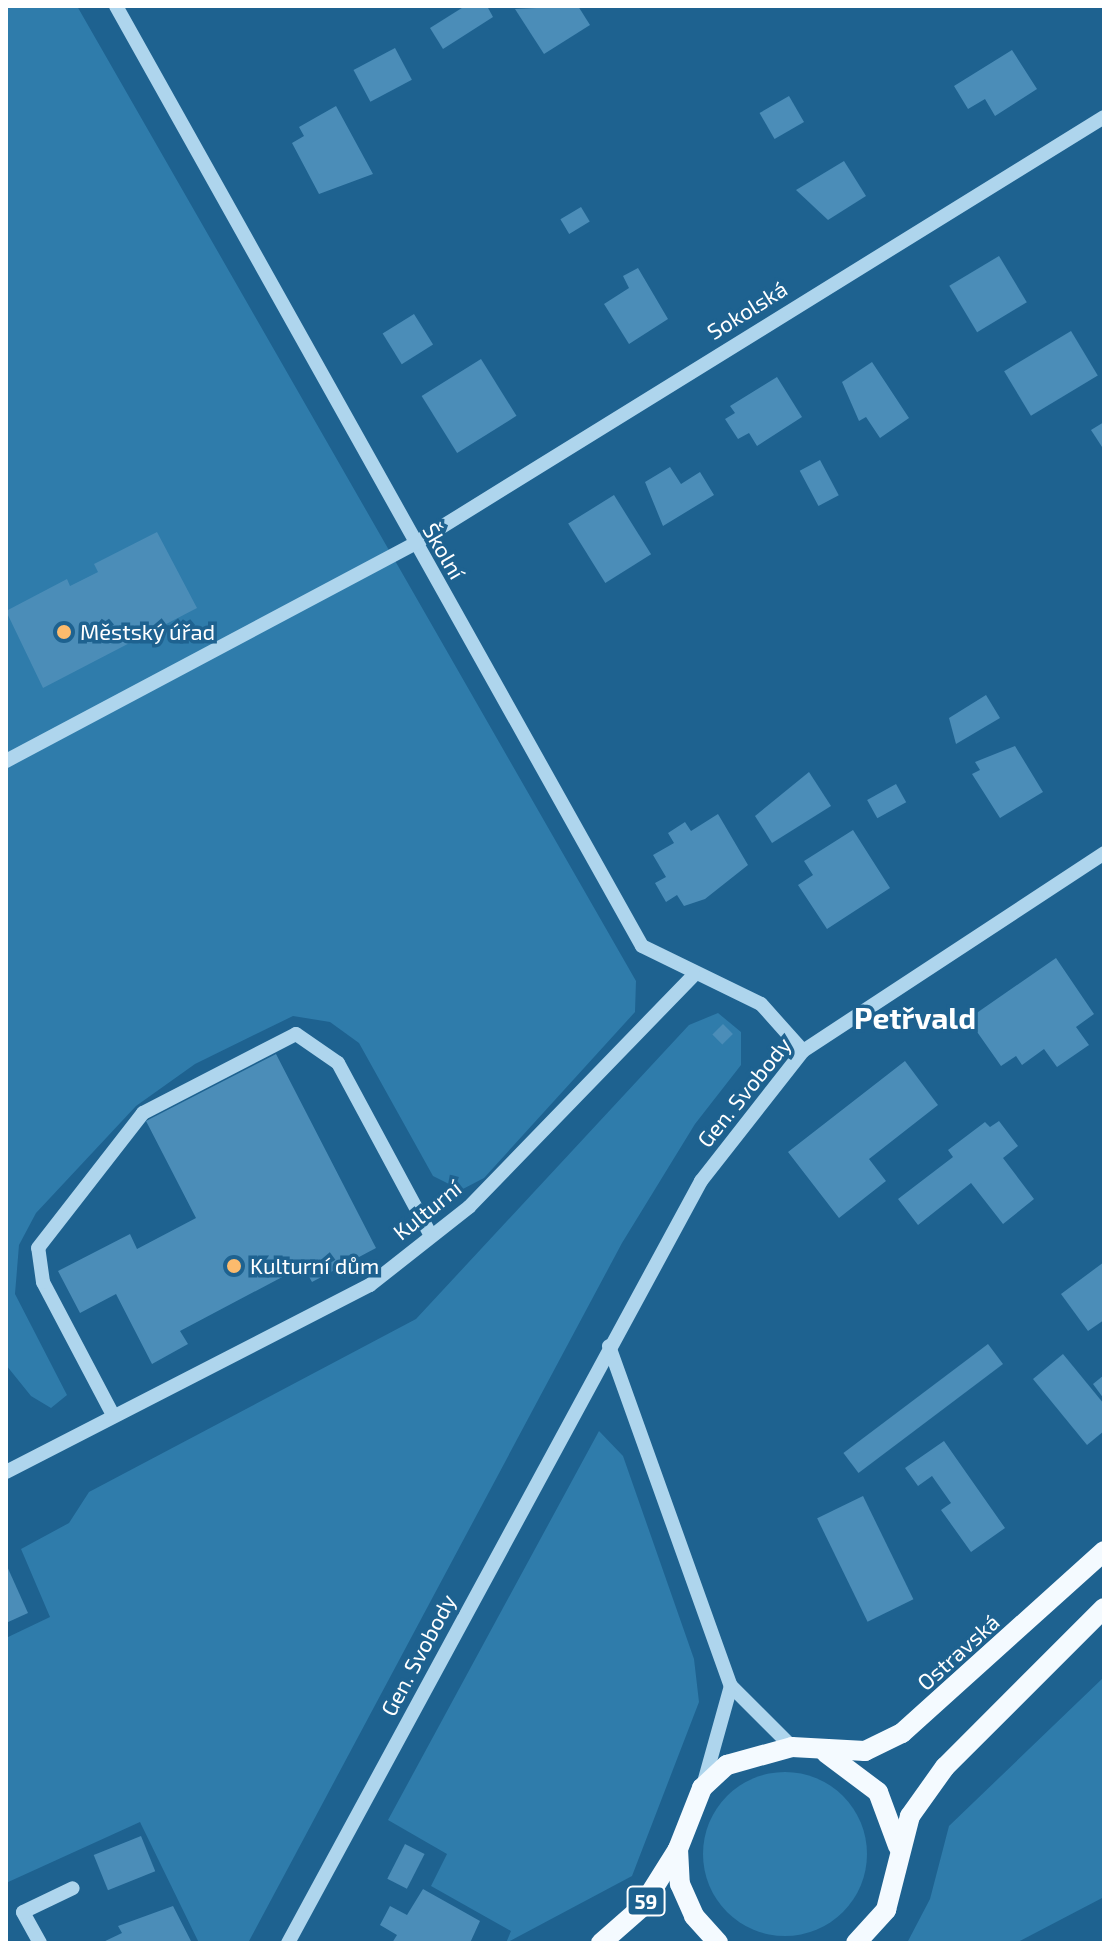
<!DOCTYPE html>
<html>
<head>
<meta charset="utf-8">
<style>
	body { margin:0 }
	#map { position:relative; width:1110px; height:1949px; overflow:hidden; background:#1e6290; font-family:"Exo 2",sans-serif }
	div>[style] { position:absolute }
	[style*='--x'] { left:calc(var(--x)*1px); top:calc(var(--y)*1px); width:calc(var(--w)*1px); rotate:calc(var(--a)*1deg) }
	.green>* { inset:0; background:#2f7cab }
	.round { border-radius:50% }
	.building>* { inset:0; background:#4b8db8; transform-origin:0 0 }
	.minor>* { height:14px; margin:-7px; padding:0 7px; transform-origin:7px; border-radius:7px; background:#aed5ed }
	.major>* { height:20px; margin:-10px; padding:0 10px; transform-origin:10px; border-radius:10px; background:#f4faff }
	.dots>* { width:22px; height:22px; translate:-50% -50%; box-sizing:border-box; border:4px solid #1e6290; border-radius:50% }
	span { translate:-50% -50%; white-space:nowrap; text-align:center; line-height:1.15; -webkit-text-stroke:7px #1e6290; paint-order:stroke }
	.shield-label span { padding:2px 6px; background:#1e6290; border:2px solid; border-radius:6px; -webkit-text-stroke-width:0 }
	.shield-label { font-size:20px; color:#fff; font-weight:700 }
	.street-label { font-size:22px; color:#fff }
	.poi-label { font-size:22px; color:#fff }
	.left { translate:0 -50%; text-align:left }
	.district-label { font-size:30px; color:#fff; font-weight:700 }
	.frame { position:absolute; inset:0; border:8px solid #fff; pointer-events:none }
</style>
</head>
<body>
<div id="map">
	<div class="green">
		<div style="clip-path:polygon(6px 6px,77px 6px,636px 981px,635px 1012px,484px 1178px,461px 1190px,433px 1176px,359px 1043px,330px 1022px,293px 1016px,195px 1064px,136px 1106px,36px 1213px,19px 1245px,15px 1294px,67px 1395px,51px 1408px,31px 1396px,6px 1365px)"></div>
		<div style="clip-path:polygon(718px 1013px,741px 1032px,741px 1065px,695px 1124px,622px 1243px,248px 1943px,199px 1943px,140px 1822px,6px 1883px,6px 1638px,50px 1617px,21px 1549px,69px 1523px,89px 1492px,416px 1319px,689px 1025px)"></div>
		<div style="clip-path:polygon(599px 1431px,623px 1456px,694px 1659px,699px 1702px,632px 1876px,506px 1943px,511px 1931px,431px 1886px,447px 1854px,388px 1820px)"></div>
		<div style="clip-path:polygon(1104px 1677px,1104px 1897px,1016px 1943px,907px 1943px,930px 1899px,949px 1826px)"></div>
		<div class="round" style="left:703px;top:1772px;width:164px;height:164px"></div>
	</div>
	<div class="building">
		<div style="clip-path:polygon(465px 6px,487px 6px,493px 17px,443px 49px,430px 28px)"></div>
		<div style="clip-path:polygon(578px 6px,590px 25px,544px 54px,515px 9px)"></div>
		<div style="left:395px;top:48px;width:36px;height:47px;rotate:62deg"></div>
		<div style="clip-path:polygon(1012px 50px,1037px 89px,995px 116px,985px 99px,968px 109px,954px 86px)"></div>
		<div style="left:789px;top:96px;width:30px;height:34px;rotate:60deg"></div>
		<div style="clip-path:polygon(336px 106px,373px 174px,319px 194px,292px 143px,304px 136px,299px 127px)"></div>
		<div style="clip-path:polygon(844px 161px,866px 196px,828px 220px,796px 190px)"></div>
		<div style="left:581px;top:207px;width:17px;height:24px;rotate:59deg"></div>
		<div style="left:999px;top:256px;width:54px;height:58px;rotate:59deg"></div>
		<div style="clip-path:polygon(638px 268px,668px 319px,629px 344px,604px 304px,629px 288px,623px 276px)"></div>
		<div style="left:414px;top:314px;width:36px;height:37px;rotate:58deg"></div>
		<div style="left:1071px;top:331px;width:52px;height:78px;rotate:59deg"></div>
		<div style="left:481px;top:359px;width:67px;height:70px;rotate:58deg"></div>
		<div style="clip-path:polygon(872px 362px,909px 418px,880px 438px,866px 417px,859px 421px,842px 382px)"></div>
		<div style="clip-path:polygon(777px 377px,802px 417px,757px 446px,749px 433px,738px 439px,725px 419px,735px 413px,730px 406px)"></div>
		<div style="clip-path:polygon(1104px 422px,1104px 450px,1091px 430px)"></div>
		<div style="left:820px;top:460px;width:40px;height:23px;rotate:62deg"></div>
		<div style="clip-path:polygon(670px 467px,681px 484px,700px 472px,714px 495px,663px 526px,645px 482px)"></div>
		<div style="left:614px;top:495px;width:70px;height:54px;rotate:58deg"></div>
		<div style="clip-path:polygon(157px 532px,197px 608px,43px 688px,6px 611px,67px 579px,70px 586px,98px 572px,94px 564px)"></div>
		<div style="clip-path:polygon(986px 695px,1000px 718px,956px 744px,949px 718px)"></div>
		<div style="clip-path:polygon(1015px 746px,1043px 792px,1000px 818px,972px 774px,980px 770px,975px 762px)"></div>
		<div style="clip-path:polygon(809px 772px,831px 806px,772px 843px,755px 816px)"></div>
		<div style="left:896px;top:784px;width:21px;height:33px;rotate:61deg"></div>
		<div style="clip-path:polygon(718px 814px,748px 865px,705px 899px,684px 906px,677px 895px,666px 902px,655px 883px,666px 877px,653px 855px,674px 843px,668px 833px,685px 822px,691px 831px)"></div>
		<div style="clip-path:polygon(853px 830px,890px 888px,827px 929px,798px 885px,813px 875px,804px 861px)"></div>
		<div style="clip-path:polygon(1056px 958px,1094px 1014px,1076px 1027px,1089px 1045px,1057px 1067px,1044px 1049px,1022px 1065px,1016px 1056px,1001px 1066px,968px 1019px)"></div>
		<div style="left:723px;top:1024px;width:14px;height:15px;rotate:45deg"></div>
		<div style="clip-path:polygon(276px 1054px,376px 1248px,312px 1282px,303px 1266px,180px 1331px,188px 1344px,152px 1364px,116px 1294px,80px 1313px,58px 1271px,130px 1234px,137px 1249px,196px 1218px,146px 1121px)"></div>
		<div style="clip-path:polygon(905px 1061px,938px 1105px,869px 1159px,886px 1181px,839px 1218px,788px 1152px)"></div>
		<div style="clip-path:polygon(999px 1121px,1018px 1146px,1003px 1158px,1034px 1199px,1003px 1224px,971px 1183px,918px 1225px,898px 1199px,953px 1157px,948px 1150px,985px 1122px,990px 1127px)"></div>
		<div style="clip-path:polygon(1104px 1262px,1104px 1320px,1088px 1331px,1061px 1294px)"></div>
		<div style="left:988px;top:1344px;width:25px;height:181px;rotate:53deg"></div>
		<div style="clip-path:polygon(1063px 1354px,1104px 1404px,1104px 1431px,1087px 1445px,1033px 1379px)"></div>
		<div style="clip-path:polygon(1104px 1375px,1104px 1399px,1093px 1384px)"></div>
		<div style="clip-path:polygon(944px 1441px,1005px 1528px,971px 1552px,941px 1510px,951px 1503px,932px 1476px,918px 1486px,905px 1468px)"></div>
		<div style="left:863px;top:1496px;width:115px;height:51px;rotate:64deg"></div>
		<div style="clip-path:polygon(6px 1564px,28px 1613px,6px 1623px)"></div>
		<div style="left:141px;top:1836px;width:38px;height:51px;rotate:68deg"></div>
		<div style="left:405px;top:1844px;width:22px;height:39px;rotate:27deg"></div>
		<div style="clip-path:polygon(423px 1889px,480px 1921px,470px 1943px,392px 1943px,397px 1935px,380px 1925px,390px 1906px,407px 1915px)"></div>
		<div style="clip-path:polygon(173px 1906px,192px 1943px,87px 1943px,101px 1943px,122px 1933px,118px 1926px)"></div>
	</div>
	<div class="minor">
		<div style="--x:116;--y:6;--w:1077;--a:60.77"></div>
		<div style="--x:642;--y:946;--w:132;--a:26"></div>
		<div style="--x:761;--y:1004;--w:63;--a:48.2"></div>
		<div style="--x:6;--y:761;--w:462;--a:-28"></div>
		<div style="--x:414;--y:544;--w:811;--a:-31.75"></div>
		<div style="--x:609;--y:1346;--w:361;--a:70.3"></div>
		<div style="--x:731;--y:1686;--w:86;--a:45"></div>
		<div style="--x:113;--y:1415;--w:150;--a:-117.8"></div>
		<div style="--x:43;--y:1282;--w:34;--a:-98"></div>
		<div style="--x:38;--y:1248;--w:171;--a:-52.1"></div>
		<div style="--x:143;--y:1113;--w:172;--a:-27.3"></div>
		<div style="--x:296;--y:1034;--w:51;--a:34.6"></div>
		<div style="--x:338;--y:1063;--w:196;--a:61.7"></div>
		<div style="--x:6;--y:1472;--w:409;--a:-27.2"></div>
		<div style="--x:370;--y:1285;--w:126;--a:-38.2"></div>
		<div style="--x:469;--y:1207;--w:323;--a:-45.9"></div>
		<div style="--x:703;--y:1786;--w:104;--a:-74.4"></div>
		<div style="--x:40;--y:1943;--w:35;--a:-119"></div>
		<div style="--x:23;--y:1912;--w:55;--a:-25.6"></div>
		<div style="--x:288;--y:1943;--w:867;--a:-61.54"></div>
		<div style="--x:701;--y:1181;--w:165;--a:-51.9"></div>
		<div style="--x:803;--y:1051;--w:360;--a:-33.3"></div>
	</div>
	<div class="major">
		<div style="--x:826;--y:1753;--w:65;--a:36.9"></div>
		<div style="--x:878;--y:1792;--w:58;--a:69.7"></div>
		<div style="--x:678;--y:1849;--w:35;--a:87"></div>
		<div style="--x:680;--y:1884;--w:35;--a:66"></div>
		<div style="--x:694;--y:1916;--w:36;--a:48"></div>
		<div style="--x:601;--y:1943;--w:53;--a:-41.2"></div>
		<div style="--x:641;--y:1908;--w:70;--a:-57.9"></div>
		<div style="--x:678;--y:1849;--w:66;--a:-68.5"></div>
		<div style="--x:702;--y:1788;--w:34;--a:-43"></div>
		<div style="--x:727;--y:1765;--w:67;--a:-15.5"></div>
		<div style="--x:792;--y:1747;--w:73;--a:3.1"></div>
		<div style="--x:865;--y:1751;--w:41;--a:-25.9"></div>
		<div style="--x:902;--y:1733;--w:272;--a:-42"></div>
		<div style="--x:856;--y:1943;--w:45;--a:-47.7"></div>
		<div style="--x:886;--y:1910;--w:97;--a:-75.7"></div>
		<div style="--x:910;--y:1816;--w:60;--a:-54.5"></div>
		<div style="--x:945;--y:1767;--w:225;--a:-45"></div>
	</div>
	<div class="dots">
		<div style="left:64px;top:632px;background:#fcbb6d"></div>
		<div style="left:234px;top:1266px;background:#fcbb6d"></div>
	</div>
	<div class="shield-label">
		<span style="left:646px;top:1901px">59</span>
	</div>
	<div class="street-label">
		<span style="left:747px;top:310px;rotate:-32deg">Sokolská</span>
		<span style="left:444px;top:551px;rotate:60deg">Školní</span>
		<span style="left:744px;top:1092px;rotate:-51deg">Gen. Svobody</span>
		<span style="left:427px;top:1210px;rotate:-39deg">Kulturní</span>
		<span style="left:958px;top:1652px;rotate:-42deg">Ostravská</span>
		<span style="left:418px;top:1655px;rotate:-62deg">Gen. Svobody</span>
	</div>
	<div class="poi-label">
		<span class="left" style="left:80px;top:632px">Městský úřad</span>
		<span class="left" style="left:250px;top:1266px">Kulturní dům</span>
	</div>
	<div class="district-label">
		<span style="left:915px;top:1017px">Petřvald</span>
	</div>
	<div class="frame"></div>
</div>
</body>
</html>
